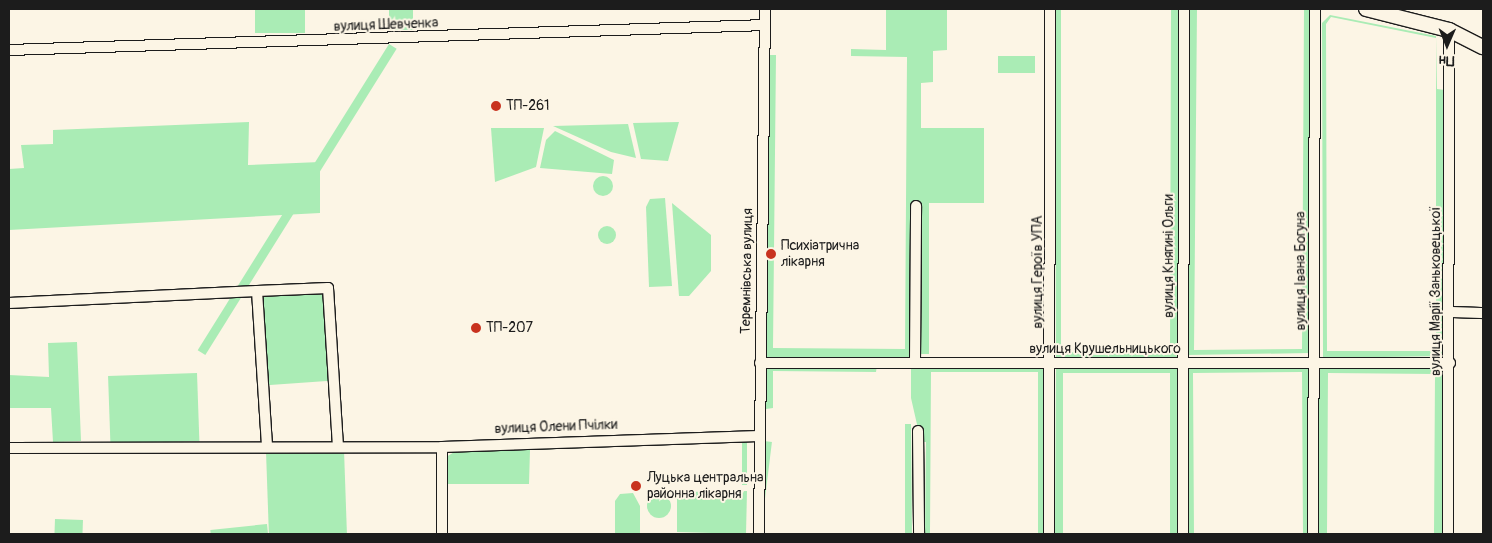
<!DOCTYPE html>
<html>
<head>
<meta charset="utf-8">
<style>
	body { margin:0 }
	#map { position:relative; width:1492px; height:543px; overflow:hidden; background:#fcf5e5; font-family:Pangolin,sans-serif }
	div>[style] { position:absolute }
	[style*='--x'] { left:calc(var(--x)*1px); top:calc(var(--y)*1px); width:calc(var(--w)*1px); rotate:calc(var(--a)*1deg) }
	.green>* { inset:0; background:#aaecb5; transform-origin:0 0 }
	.round { border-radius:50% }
	.roads { filter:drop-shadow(1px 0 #1c1c1c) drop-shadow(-1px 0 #1c1c1c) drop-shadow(0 1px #1c1c1c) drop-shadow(0 -1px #1c1c1c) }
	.street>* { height:10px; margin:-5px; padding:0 5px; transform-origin:5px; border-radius:5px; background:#fcf5e5 }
	.secondary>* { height:14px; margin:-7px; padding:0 7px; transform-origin:7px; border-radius:7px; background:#fcf5e5 }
	.dots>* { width:14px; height:14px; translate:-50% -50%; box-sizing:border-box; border:2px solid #fcf5e5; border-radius:50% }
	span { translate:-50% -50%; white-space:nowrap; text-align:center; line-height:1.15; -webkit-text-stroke:4px #fcf5e5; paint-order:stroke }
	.street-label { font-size:14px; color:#1c1c1c }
	.poi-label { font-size:14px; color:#1c1c1c }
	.left { translate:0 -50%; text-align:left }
	.frame { position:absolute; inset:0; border:10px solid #1c1c1c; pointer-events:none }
	.north { position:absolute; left:1422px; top:20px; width:50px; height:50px; -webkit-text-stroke:4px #fcf5e5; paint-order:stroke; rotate:181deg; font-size:14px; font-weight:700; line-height:20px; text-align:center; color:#1c1c1c }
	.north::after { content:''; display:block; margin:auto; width:18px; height:22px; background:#1c1c1c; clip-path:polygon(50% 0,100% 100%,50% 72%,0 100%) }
</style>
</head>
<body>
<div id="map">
	<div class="green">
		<div style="left:255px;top:9px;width:50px;height:24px"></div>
		<div style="left:389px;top:9px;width:24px;height:21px"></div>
		<div style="clip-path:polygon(886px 9px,947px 9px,947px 50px,933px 51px,933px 82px,921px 83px,921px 128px,984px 128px,984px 203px,929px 203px,929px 354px,918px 354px,919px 201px,913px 201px,910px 358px,766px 359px,769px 55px,776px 55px,773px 348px,905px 349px,907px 57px,851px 56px,851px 49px,886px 50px)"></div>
		<div style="clip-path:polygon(1055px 9px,1061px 9px,1061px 352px,1170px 352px,1171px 9px,1178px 9px,1178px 359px,1056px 359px)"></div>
		<div style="clip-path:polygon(1188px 9px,1197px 9px,1194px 350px,1302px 349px,1304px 10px,1298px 9px,1311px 9px,1309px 353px,1188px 355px)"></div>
		<div style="clip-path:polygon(evenodd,1330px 15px,1436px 36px,1437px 89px,1445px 90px,1444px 356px,1323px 358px,1322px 23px,1330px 15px,1331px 17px,1436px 38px,1436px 351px,1327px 351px,1326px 24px,1331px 17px)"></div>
		<div style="left:389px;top:44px;width:9px;height:361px;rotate:32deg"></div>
		<div style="left:998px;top:56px;width:37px;height:17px"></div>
		<div style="clip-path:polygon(249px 122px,248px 165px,320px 162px,320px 213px,9px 230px,9px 169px,24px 168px,21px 145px,53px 144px,53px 130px)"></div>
		<div style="clip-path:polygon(679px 122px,668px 161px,641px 159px,633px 123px)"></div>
		<div style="clip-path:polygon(628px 124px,636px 158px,611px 152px,553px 126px)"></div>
		<div style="clip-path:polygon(491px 128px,544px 128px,536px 167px,495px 182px)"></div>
		<div style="clip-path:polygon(555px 131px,614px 160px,612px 174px,540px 168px,546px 140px)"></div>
		<div class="round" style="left:593px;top:176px;width:20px;height:20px"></div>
		<div style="clip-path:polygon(665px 198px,672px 286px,649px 287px,646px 207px,650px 199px)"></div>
		<div style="clip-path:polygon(672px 203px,711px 235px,711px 271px,689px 296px,679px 296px)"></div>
		<div class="round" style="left:598px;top:226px;width:18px;height:18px"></div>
		<div style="left:324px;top:292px;width:89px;height:64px;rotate:86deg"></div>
		<div style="clip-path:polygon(77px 342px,81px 441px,53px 442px,51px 408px,9px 408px,9px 375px,49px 377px,48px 343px)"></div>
		<div style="clip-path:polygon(877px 365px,876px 372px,773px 371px,773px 408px,766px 409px,766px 367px)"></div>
		<div style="clip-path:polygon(911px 365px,1046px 367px,1046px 534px,1038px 534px,1038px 372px,931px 372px,930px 534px,925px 534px,926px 442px,921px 442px,911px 398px)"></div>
		<div style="clip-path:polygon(1177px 366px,1177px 534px,1170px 534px,1170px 373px,1063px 373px,1063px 534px,1055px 534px,1056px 367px)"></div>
		<div style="clip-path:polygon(1188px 366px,1309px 367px,1308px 534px,1303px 534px,1302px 372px,1193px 373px,1194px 534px,1187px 534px)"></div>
		<div style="clip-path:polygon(1319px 366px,1443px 366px,1442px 534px,1434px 534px,1435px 374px,1328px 373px,1327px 534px,1318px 534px)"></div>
		<div style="left:197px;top:373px;width:68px;height:89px;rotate:88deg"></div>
		<div style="clip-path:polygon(905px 424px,911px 424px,912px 534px,905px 534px)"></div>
		<div style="clip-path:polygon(747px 439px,747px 485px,742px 485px,742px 442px,530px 450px,529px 484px,445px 484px,446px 457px,456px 451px)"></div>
		<div style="left:764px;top:441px;width:8px;height:92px;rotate:7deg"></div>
		<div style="left:344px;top:450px;width:84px;height:78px;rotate:88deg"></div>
		<div style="clip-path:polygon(747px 491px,746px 534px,677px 532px,677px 499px,683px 492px)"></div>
		<div style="clip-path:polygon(633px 493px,640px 506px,640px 534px,615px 534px,615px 501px,620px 494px)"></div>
		<div class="round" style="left:647px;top:494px;width:24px;height:24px"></div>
		<div style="left:55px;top:519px;width:28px;height:15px;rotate:2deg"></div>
		<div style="left:267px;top:524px;width:10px;height:57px;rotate:84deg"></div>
	</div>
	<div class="roads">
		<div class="street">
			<div style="--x:9;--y:50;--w:756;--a:-1.89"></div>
			<div style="--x:257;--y:291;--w:71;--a:-2.4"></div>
			<div style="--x:328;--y:288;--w:158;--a:86.4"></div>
			<div style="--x:9;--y:303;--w:248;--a:-2.8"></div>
			<div style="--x:257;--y:291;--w:156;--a:86.3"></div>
			<div style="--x:1450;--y:312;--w:33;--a:2"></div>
			<div style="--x:915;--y:361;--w:155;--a:-89.6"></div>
			<div style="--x:760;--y:363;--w:690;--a:0"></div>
			<div style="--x:918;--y:431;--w:103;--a:89.4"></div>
			<div style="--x:442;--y:447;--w:87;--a:90"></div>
			<div style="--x:9;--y:448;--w:433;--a:-0.1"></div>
			<div style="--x:442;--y:447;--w:317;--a:-2"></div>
			<div style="--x:759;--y:534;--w:525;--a:-89.35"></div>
			<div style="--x:1049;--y:534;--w:525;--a:-89.89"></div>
			<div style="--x:1183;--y:534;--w:525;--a:-89.89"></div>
			<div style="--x:1313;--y:534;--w:525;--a:-89.78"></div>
			<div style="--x:1448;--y:534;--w:504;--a:-89.89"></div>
		</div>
		<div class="secondary">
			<div style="--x:1366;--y:9;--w:86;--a:14.2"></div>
			<div style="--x:1449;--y:30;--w:38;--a:27"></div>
		</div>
	</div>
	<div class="dots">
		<div style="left:496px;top:106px;background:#c8321e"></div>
		<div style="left:771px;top:254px;background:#c8321e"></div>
		<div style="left:476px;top:328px;background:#c8321e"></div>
		<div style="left:636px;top:486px;background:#c8321e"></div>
	</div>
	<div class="street-label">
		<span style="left:386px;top:25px;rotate:-2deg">вулиця Шевченка</span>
		<span style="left:1169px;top:256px;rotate:-90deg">вулиця Княгині Ольги</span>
		<span style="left:747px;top:271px;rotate:-89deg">Теремнівська вулиця</span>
		<span style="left:1301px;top:271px;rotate:-90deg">вулиця Івана Богуна</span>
		<span style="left:1038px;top:272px;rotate:-90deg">вулиця Героїв УПА</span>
		<span style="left:1436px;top:291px;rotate:-90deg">вулиця Марії Заньковецької</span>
		<span style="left:1105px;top:349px">вулиця Крушельницького</span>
		<span style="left:556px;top:427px;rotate:-2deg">вулиця Олени Пчілки</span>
	</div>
	<div class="poi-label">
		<span class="left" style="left:506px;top:106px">ТП-261</span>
		<span class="left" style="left:781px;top:254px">Психіатрична<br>лікарня</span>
		<span class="left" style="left:486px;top:328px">ТП-207</span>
		<span class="left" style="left:647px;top:486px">Луцька центральна<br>районна лікарня</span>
	</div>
	<div class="frame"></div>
	<div class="north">Пн</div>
</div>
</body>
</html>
